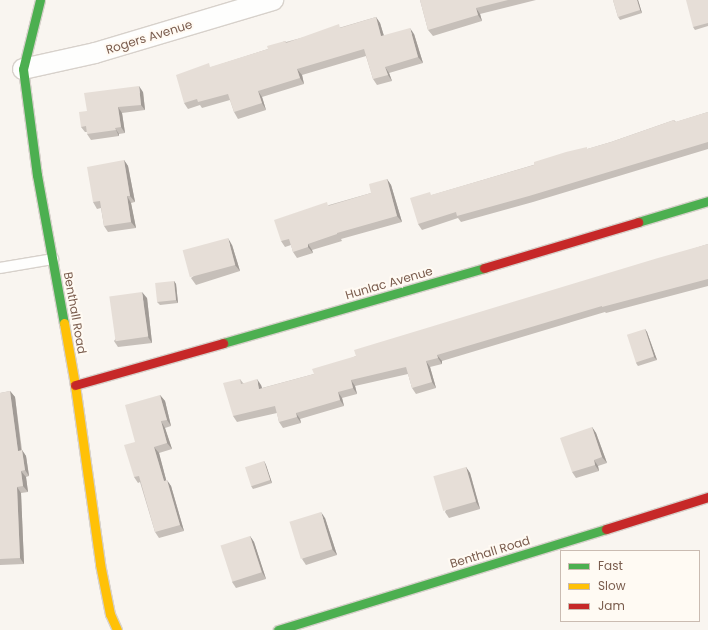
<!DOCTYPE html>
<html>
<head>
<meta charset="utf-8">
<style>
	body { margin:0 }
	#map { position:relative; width:708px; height:630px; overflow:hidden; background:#f9f5f0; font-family:Poppins,sans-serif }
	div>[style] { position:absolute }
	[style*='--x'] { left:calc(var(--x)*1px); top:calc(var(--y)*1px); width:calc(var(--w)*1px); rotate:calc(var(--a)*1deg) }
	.roads { filter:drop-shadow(1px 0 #d7d1cb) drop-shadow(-1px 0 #d7d1cb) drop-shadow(0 1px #d7d1cb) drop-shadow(0 -1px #d7d1cb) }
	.lane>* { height:10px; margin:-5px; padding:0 5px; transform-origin:5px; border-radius:5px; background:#fefefd }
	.street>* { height:20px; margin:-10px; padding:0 10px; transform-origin:10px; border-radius:10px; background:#fefefd }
	.fast>* { height:9px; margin:-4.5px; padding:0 4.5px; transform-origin:4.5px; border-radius:4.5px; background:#4caf50 }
	.slow>* { height:9px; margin:-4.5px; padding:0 4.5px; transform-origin:4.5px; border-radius:4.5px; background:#ffc107 }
	.jam>* { height:9px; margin:-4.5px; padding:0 4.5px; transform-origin:4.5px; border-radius:4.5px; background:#c62828 }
	.wall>* { inset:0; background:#c6bfb9 }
	.shaded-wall>* { inset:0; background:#a19b96 }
	.building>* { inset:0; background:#e6ded7; transform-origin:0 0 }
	span { translate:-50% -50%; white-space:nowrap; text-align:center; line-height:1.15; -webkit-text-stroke:4px #fffaf3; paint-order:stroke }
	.street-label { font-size:12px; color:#7a5c4d }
	.legend { position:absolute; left:560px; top:550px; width:140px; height:72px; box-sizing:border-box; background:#fffaf3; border:1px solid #cabbb1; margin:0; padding:5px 7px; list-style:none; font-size:12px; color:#7a5c4d }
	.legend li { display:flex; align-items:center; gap:8px; height:20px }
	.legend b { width:20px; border:1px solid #cabbb1 }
</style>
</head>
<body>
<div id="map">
	<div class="roads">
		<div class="lane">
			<div style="--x:0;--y:268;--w:54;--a:-9.6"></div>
		</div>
		<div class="street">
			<div style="--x:23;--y:69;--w:74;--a:-12.5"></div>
			<div style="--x:95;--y:53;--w:186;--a:-16.6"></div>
		</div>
		<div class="fast">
			<div style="--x:40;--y:0;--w:71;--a:103.8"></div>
			<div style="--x:23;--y:69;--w:107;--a:82.5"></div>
			<div style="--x:37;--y:175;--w:150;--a:79.7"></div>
			<div style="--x:638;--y:222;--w:73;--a:-16.7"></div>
			<div style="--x:223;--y:343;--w:272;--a:-16"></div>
			<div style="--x:278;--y:630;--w:343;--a:-17.1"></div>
		</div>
		<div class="slow">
			<div style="--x:64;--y:323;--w:63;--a:79.9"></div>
			<div style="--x:75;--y:385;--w:181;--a:82"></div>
			<div style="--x:100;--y:564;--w:51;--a:78.7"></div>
			<div style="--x:110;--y:614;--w:17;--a:66"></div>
		</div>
		<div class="jam">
			<div style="--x:484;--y:268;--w:161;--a:-16.6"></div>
			<div style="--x:75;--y:385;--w:154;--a:-15.8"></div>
			<div style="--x:606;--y:529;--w:107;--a:-17.4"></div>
		</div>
	</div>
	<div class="wall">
		<div style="clip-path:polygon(420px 0,536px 0,480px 14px,482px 21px,433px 36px,428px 30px)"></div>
		<div style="clip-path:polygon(613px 0,638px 0,642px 13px,620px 20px,618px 17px)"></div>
		<div style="clip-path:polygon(708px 0,708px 26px,695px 30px,693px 27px)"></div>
		<div style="clip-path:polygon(376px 17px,380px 23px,384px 36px,414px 34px,423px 63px,389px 73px,392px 81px,377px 85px,373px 79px,366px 56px,302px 75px,304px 84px,262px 97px,266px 110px,238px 119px,234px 112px,230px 100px,202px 108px,200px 105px,188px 109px,184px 103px,212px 67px,268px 49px,285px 41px,286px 42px,342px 27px)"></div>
		<div style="clip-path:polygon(143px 92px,145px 110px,122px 113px,125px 133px,119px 134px,119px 136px,91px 140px,87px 134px,87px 132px,85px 132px,81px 127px,87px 111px)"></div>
		<div style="clip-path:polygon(708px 112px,708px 149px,533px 202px,461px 222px,458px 218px,422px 230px,418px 224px,432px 195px,611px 142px,674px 120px,676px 122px)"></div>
		<div style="clip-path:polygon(124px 160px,128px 166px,135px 202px,131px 203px,136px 228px,108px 232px,104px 226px,101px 208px,97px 209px,93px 202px)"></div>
		<div style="clip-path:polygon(387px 179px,391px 185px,402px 222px,341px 239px,342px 241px,312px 250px,313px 253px,297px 258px,293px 252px,291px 245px,285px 247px,281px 241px,329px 205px,371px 193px)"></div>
		<div style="clip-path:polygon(708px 244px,708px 286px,606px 313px,605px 312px,442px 361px,442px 364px,430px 367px,436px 388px,416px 394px,412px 388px,408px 374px,355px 386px,357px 394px,342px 398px,344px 406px,300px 419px,301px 423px,283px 428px,279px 422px,277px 413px,237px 422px,233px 416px,240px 379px,243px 383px,261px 385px,262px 388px,314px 374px,356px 356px)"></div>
		<div style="clip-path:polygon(232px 245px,240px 271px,196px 285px,191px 278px)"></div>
		<div style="clip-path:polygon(174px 281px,176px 284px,178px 303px,160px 305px,157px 302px)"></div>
		<div style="clip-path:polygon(147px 298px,152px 343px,118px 347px,114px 341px)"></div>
		<div style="clip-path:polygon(645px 329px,647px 332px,657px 360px,638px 366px,636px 363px)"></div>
		<div style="clip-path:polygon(10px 391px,15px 397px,22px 450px,26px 456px,29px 476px,26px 477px,28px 492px,21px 493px,24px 564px,0 565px,0 393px)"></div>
		<div style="clip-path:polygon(160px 395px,165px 401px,171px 426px,165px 428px,172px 449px,159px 453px,166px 480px,171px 486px,184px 531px,159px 538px,155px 532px,140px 482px,138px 483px,134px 477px,135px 442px)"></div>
		<div style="clip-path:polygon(592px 427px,596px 433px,607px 463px,598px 466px,599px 471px,576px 478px,572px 472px)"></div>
		<div style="clip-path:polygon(264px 461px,266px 465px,272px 483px,253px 489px,251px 486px)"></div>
		<div style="clip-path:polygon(466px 467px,470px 473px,480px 509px,449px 518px,445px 512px)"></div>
		<div style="clip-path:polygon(325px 518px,337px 555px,306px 565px,302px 559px)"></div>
		<div style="clip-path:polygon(250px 536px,254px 542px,266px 579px,236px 588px,232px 582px)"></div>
	</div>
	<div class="shaded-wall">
		<div style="clip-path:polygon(637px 0,638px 0,642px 13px,640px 10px)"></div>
		<div style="clip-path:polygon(476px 8px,480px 14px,482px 21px,478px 15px)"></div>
		<div style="clip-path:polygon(376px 17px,380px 23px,386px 43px,381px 36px)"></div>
		<div style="clip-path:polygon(410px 28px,414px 34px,423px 63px,418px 57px)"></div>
		<div style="clip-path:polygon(385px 67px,389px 73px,392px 81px,388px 75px)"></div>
		<div style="clip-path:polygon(297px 69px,302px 75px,304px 84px,300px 78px)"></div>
		<div style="clip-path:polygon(139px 86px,143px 92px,145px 110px,141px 105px)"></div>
		<div style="clip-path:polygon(258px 91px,262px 97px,266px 110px,262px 103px)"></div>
		<div style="clip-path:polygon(118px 107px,122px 113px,125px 133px,121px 127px)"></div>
		<div style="clip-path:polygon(115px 128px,119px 134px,119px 136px)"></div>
		<div style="clip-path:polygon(124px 160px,128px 166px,135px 202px,130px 196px)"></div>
		<div style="clip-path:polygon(387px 179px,391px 185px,402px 222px,397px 216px)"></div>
		<div style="clip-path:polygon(127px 196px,131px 203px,136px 228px,131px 222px)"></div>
		<div style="clip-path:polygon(228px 238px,232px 245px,240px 271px,235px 265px)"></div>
		<div style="clip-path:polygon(308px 244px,312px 250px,313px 253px,308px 247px)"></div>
		<div style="clip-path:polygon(174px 281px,176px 284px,178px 303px,176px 300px)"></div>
		<div style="clip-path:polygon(142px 292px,147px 298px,152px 343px,148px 337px)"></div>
		<div style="clip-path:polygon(645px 329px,647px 332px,657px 360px,654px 357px)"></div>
		<div style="clip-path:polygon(437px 355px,442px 361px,442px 364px,438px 358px)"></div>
		<div style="clip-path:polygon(426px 361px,430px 367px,436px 388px,432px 382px)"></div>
		<div style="clip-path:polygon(257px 379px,261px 385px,264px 395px,259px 389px)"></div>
		<div style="clip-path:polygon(351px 380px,355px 386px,357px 394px,353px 388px)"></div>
		<div style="clip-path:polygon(10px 391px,15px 397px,22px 457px,18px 451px)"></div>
		<div style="clip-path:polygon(338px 392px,342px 398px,344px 406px,340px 400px)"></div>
		<div style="clip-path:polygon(160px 395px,165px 401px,171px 426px,167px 420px)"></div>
		<div style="clip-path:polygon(296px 413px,300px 419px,301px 423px,297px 417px)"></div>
		<div style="clip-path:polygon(161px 421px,165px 428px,172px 449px,167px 443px)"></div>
		<div style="clip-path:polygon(592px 427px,596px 433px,607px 463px,602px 457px)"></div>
		<div style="clip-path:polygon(154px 447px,159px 453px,168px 487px,164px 481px)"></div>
		<div style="clip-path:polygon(22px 450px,26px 456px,29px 476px,25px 470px)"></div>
		<div style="clip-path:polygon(594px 460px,598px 466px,599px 471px,595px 465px)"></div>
		<div style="clip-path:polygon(264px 461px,266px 465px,272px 483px,270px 480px)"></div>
		<div style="clip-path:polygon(466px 467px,470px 473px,480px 509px,476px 502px)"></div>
		<div style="clip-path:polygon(21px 471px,26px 477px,28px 492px,23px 486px)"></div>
		<div style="clip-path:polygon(167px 480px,171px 486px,184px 531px,180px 525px)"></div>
		<div style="clip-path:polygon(17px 487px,21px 493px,24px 564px,20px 558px)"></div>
		<div style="clip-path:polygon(321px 512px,325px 518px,337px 555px,332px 549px)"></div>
		<div style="clip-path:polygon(250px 536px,254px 542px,266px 579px,262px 572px)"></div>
	</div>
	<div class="building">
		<div style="clip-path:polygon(420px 0,508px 0,476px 8px,478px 15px,428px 30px)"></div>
		<div style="clip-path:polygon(613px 0,637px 0,640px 10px,618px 17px)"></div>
		<div style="clip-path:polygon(686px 0,708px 0,708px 23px,693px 27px)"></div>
		<div style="clip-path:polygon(376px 17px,381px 36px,410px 28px,418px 57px,385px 67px,388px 75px,373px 79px,364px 49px,297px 69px,300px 78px,258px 91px,262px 103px,234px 112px,228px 94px,198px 102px,197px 99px,184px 103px,176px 75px,209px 63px,210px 67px,268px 49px,267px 46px,285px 41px,286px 43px,339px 24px,340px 28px)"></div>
		<div style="clip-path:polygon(139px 86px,141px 105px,118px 107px,121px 127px,115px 128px,116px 130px,87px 134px,86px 126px,81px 127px,79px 112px,87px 111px,84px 93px)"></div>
		<div style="clip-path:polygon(708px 112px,708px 142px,529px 196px,457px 216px,456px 212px,418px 224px,410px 198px,430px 192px,431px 195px,534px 165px,534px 162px,566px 152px,587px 147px,587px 149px,611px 142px,674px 120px,675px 122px)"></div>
		<div style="clip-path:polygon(124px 160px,130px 196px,127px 196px,131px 222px,104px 226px,100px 201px,93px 202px,87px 167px)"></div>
		<div style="clip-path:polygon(387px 179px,397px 216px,337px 233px,337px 234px,308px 244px,308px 247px,293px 252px,289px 239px,281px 241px,274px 220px,327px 202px,328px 206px,371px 193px,369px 184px)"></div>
		<div style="left:228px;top:238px;width:28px;height:47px;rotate:75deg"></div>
		<div style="clip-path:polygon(708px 244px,708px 279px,602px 307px,602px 306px,437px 355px,438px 358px,426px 361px,432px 382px,412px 388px,406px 367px,351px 380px,353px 388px,338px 392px,340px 400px,296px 413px,297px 417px,279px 422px,275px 406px,233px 416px,223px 383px,240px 379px,241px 384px,257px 379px,259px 389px,314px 374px,312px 369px,356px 356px,354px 350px,658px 258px)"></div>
		<div style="left:174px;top:281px;width:19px;height:19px;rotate:84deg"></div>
		<div style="left:142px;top:292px;width:45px;height:33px;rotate:82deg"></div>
		<div style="left:645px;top:329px;width:29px;height:19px;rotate:72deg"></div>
		<div style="clip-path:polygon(10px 391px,18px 451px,22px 450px,25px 470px,21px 471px,23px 486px,17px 487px,20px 558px,0 559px,0 393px)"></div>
		<div style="clip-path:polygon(160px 395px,167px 420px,161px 421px,167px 443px,154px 447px,164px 481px,167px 480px,180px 525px,155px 532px,139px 476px,134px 477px,124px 445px,135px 442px,125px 405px)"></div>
		<div style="clip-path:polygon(592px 427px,602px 457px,594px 460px,595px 465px,572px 472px,560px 438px)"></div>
		<div style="left:264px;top:461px;width:20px;height:20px;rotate:72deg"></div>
		<div style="left:466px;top:467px;width:36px;height:34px;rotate:74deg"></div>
		<div style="left:321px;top:512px;width:39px;height:33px;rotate:73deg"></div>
		<div style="left:250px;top:536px;width:38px;height:31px;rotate:72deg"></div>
	</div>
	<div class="street-label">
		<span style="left:149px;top:37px;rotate:-17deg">Rogers Avenue</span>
		<span style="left:389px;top:283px;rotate:-16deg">Hunlac Avenue</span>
		<span style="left:75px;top:313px;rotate:80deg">Benthall Road</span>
		<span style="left:490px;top:552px;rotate:-17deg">Benthall Road</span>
	</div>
	<ul class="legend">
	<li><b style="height:5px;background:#4caf50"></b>Fast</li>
	<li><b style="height:5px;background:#ffc107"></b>Slow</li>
	<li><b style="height:5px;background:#c62828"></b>Jam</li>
	</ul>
</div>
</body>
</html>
